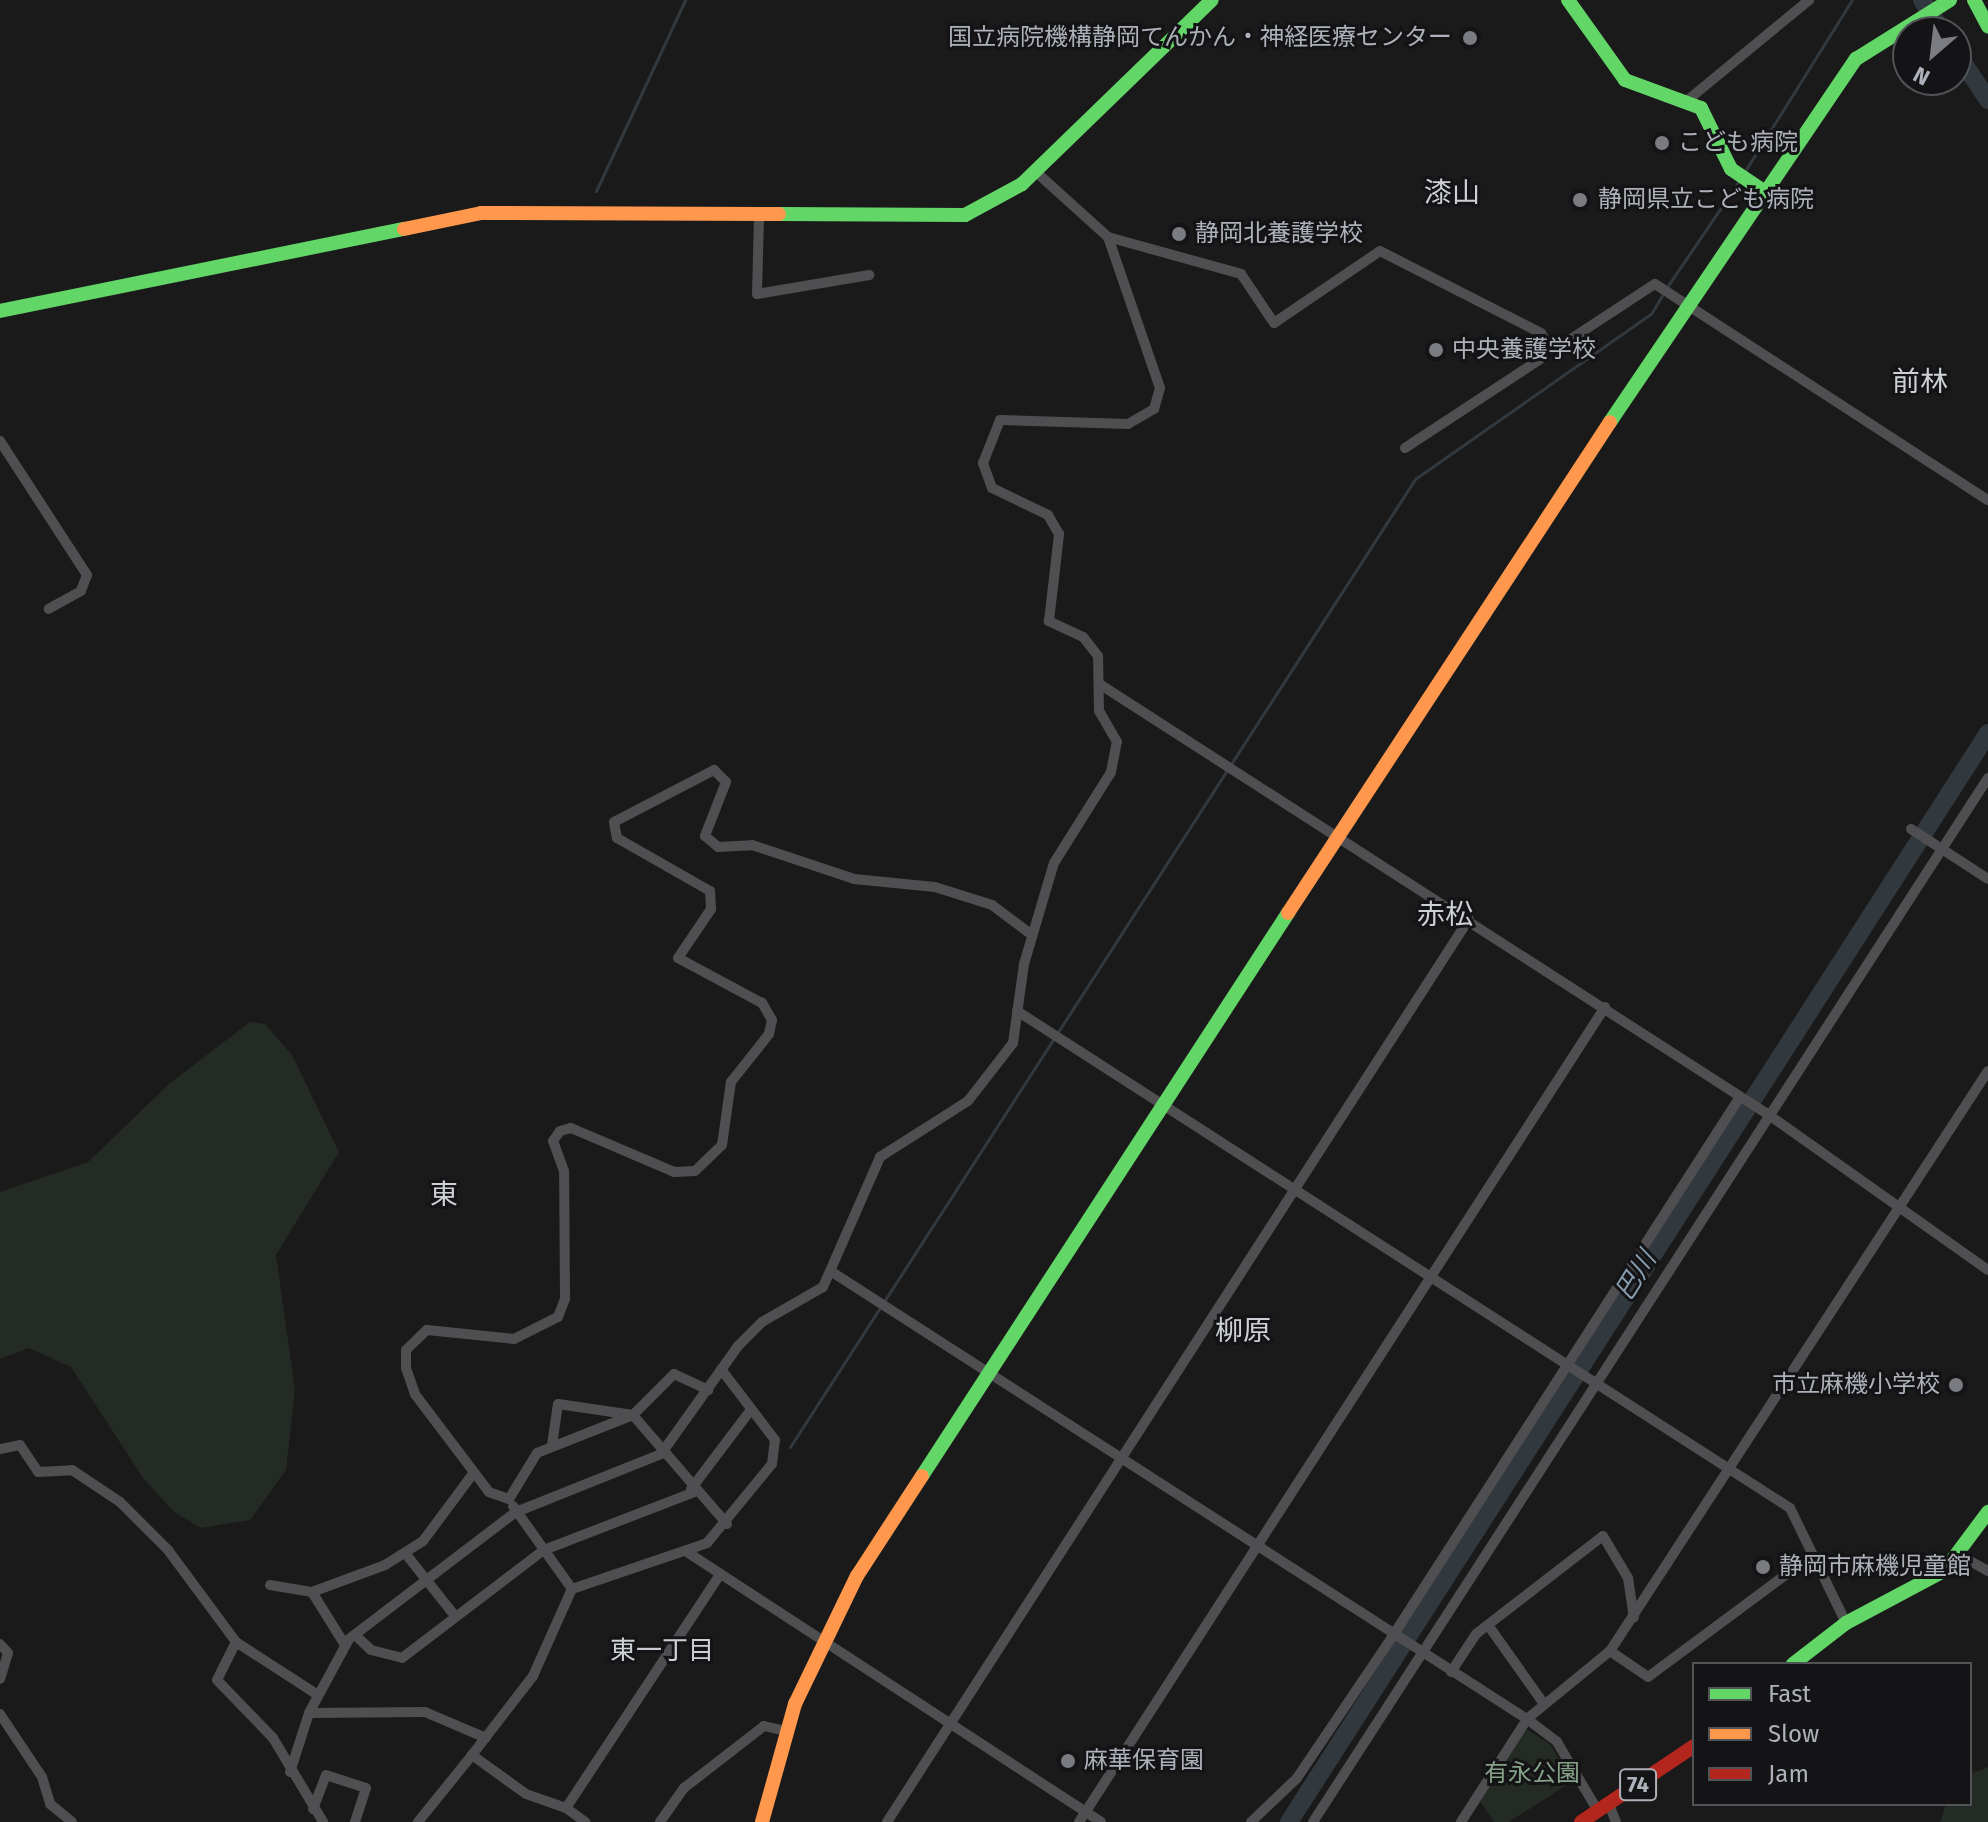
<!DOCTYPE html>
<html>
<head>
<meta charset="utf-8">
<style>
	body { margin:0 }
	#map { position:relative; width:1988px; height:1822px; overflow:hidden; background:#1a1a1a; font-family:"Fira Sans","Noto Sans JP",sans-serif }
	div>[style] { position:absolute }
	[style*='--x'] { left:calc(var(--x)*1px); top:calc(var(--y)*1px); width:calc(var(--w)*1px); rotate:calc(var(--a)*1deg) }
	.green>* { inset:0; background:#242a24 }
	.stream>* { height:3px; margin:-1.5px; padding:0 1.5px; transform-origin:1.5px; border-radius:1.5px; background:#32393e }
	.river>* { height:18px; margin:-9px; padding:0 9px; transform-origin:9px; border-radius:9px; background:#32393e }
	.street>* { height:10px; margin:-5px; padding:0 5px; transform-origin:5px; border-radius:5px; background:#4f4f52 }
	.fast>* { height:14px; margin:-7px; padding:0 7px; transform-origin:7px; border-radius:7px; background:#63d668 }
	.slow>* { height:14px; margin:-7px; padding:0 7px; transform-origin:7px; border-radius:7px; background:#ff974d }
	.jam>* { height:14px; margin:-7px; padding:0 7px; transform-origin:7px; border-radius:7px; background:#b3261e }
	.dots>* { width:22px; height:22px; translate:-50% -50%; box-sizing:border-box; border:4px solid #141416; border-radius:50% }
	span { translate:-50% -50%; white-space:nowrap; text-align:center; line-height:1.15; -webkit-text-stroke:6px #141416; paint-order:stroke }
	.shield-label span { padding:2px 6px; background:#141416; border:2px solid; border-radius:6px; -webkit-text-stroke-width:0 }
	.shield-label { font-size:22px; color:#adb1b9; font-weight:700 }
	.poi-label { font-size:24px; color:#adb1b9 }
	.right { translate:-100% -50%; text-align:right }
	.left { translate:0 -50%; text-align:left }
	.park-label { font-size:24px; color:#86a288 }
	.water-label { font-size:26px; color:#889eb0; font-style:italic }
	.neighbourhood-label { font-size:26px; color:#cdd0d5 }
	.quarter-label { font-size:28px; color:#cdd0d5 }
	.legend { position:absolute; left:1692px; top:1662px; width:280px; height:144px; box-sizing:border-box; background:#141416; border:2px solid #515357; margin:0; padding:10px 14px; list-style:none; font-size:24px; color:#adb1b9 }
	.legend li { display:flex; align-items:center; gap:16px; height:40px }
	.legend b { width:40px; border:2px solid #515357 }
	.north { position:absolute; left:1892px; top:16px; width:80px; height:80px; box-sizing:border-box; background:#141416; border:2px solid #515357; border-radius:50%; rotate:208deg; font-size:22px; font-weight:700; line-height:32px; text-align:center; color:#adb1b9 }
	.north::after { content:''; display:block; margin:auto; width:28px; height:36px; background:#7a7c81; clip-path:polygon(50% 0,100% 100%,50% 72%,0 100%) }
</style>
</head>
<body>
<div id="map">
	<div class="green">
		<div style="clip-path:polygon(250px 1022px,265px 1024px,292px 1055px,339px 1152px,276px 1255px,295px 1390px,286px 1470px,250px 1520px,201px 1528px,174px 1512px,143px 1478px,71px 1367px,29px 1348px,0 1359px,0 1192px,88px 1162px,170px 1083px)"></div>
		<div style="clip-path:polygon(1526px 1729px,1550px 1744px,1573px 1781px,1509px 1822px,1494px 1822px,1480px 1801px)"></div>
		<div style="clip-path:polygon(1988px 1767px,1988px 1822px,1940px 1822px,1946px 1804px,1970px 1804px,1970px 1774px)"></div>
	</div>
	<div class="stream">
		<div style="--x:1745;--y:171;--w:202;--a:-58"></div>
		<div style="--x:596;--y:191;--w:211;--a:-65"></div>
		<div style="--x:1667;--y:287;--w:128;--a:-55.8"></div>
		<div style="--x:790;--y:1447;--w:1152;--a:-57.15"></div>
		<div style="--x:1415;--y:479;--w:288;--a:-35"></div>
		<div style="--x:1651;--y:314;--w:23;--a:-59"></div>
	</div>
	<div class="river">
		<div style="--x:1922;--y:0;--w:38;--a:57"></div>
		<div style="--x:1956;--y:52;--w:58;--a:56.3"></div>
		<div style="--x:1289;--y:1822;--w:1294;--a:-57.3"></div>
	</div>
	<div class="street">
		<div style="--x:1689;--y:99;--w:156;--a:-39.5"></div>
		<div style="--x:1036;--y:172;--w:97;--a:42.1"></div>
		<div style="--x:1108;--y:237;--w:138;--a:15.5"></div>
		<div style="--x:1241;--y:274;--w:59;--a:56"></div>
		<div style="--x:1274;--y:323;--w:128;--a:-34.2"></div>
		<div style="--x:1380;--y:251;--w:181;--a:27"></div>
		<div style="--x:1541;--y:333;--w:21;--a:59"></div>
		<div style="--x:759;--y:217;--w:77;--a:91.5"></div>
		<div style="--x:757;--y:294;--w:114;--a:-9.6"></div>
		<div style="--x:0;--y:441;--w:160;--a:57"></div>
		<div style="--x:87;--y:575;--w:17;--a:111"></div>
		<div style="--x:81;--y:591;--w:37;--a:151"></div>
		<div style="--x:1405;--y:448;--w:299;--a:-33.3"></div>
		<div style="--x:1655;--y:284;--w:397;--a:33"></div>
		<div style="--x:1101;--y:685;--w:794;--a:32.77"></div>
		<div style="--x:1769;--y:1115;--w:268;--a:35.3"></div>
		<div style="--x:1911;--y:829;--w:92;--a:33"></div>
		<div style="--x:1017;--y:1011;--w:919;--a:32.74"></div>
		<div style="--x:1790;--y:1508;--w:128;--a:64"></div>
		<div style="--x:832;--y:1272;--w:826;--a:32.75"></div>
		<div style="--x:1527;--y:1719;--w:38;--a:37"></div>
		<div style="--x:1557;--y:1742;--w:80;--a:59.3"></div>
		<div style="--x:552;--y:1445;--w:41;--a:-81.7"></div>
		<div style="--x:558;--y:1404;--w:76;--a:8.3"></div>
		<div style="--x:633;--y:1415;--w:58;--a:-45"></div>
		<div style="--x:674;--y:1374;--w:38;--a:25"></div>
		<div style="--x:0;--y:1449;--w:20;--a:-11"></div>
		<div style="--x:20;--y:1445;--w:32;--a:56"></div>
		<div style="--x:38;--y:1472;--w:34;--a:-3"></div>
		<div style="--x:72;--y:1470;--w:58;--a:33.7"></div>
		<div style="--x:120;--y:1502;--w:68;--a:45"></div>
		<div style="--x:168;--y:1550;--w:114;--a:53.5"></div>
		<div style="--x:236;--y:1642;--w:98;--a:32.9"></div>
		<div style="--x:691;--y:1489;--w:98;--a:-52.9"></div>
		<div style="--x:513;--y:1506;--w:102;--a:54.6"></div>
		<div style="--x:727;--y:1524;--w:144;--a:-130.8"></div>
		<div style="--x:633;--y:1415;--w:103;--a:158.4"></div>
		<div style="--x:537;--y:1453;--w:54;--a:121.3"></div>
		<div style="--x:509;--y:1499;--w:21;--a:-161"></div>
		<div style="--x:489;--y:1492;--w:123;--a:-127.1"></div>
		<div style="--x:415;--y:1394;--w:28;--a:-109"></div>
		<div style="--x:406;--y:1368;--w:18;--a:-90"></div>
		<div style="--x:406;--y:1350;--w:29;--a:-44"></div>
		<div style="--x:427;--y:1330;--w:87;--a:5.9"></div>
		<div style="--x:514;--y:1339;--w:49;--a:-26.6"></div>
		<div style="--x:558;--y:1317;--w:19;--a:-69"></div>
		<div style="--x:565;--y:1299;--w:128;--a:-90.4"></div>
		<div style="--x:564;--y:1171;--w:32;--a:-110"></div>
		<div style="--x:553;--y:1141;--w:12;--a:-55"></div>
		<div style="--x:560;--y:1131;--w:11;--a:-15"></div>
		<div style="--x:571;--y:1128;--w:112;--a:23.1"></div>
		<div style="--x:674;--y:1172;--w:21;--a:-3"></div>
		<div style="--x:695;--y:1171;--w:37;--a:-44"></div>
		<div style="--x:722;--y:1145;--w:64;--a:-81.9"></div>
		<div style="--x:731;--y:1082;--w:61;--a:-51.6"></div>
		<div style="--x:769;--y:1034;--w:14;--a:-78"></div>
		<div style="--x:772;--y:1020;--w:20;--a:-120"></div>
		<div style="--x:762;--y:1003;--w:95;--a:-151.8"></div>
		<div style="--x:678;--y:958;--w:59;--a:-56"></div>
		<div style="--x:711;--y:909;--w:18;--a:-93"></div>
		<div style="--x:710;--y:891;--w:107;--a:-150.3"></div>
		<div style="--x:617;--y:838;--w:16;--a:-101"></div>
		<div style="--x:614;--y:822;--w:113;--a:-27.5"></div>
		<div style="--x:714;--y:770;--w:17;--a:45"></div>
		<div style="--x:726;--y:782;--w:58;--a:111.3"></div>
		<div style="--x:705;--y:836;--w:17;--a:40"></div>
		<div style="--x:718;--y:847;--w:34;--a:-3"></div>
		<div style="--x:752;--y:845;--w:108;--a:18.4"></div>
		<div style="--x:854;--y:879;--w:81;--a:5.6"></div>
		<div style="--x:935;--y:887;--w:60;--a:17.5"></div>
		<div style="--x:992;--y:905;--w:50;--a:36.9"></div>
		<div style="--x:687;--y:1552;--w:494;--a:33.1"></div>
		<div style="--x:405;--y:1553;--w:80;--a:51.6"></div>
		<div style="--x:1961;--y:1556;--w:31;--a:29"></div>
		<div style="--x:719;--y:1576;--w:278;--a:123.4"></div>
		<div style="--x:566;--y:1808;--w:42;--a:-160.7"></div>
		<div style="--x:526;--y:1794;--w:67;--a:-144.2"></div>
		<div style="--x:472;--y:1755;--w:100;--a:-52.3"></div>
		<div style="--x:533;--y:1676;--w:95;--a:-65.9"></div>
		<div style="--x:572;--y:1589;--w:143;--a:-18.8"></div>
		<div style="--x:707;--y:1543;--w:102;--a:-50.6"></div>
		<div style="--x:772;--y:1464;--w:24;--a:-83"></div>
		<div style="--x:775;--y:1440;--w:89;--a:-127.3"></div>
		<div style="--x:270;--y:1585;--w:43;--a:9.5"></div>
		<div style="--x:312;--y:1592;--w:62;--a:58.1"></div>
		<div style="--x:312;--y:1592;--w:78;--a:-20.3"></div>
		<div style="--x:385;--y:1565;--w:45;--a:-32.3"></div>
		<div style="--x:423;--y:1541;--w:82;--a:-53.4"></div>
		<div style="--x:1488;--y:1625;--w:97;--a:54.7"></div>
		<div style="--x:355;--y:1635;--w:22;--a:43"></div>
		<div style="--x:371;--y:1650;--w:32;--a:14"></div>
		<div style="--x:402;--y:1658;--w:178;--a:-37.3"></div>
		<div style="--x:544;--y:1550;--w:161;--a:-21.1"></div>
		<div style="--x:236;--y:1642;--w:42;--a:116.6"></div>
		<div style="--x:217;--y:1680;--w:81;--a:46"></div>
		<div style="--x:273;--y:1738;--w:98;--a:59.2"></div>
		<div style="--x:0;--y:1644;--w:12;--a:48"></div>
		<div style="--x:8;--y:1653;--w:27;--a:107"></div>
		<div style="--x:1610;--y:1651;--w:46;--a:34.4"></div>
		<div style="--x:1648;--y:1677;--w:204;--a:-36.6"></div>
		<div style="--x:1451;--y:1672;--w:45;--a:-56.7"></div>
		<div style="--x:1476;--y:1634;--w:160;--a:-37.7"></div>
		<div style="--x:1603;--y:1536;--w:49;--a:59.2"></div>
		<div style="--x:1628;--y:1578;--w:40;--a:81.5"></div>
		<div style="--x:309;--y:1713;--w:116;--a:-0.5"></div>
		<div style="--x:425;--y:1712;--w:66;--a:23.1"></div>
		<div style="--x:0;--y:1714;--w:76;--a:56.3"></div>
		<div style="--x:42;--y:1777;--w:28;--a:73"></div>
		<div style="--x:50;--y:1804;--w:28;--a:39"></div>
		<div style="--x:290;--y:1772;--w:62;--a:-72.1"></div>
		<div style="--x:309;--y:1713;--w:84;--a:-61.6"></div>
		<div style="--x:349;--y:1639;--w:210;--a:-37.3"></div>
		<div style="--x:516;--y:1512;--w:156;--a:-21.8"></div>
		<div style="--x:661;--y:1454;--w:133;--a:-54.5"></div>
		<div style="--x:738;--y:1346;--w:34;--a:-45"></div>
		<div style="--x:762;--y:1322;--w:70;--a:-29.8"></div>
		<div style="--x:823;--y:1287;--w:142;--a:-66.3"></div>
		<div style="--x:880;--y:1157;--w:104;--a:-32.5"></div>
		<div style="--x:968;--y:1101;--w:73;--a:-52.2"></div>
		<div style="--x:1013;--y:1043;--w:80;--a:-82.1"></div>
		<div style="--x:1024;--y:964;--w:105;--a:-73.5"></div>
		<div style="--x:1054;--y:863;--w:107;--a:-57.9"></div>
		<div style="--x:1111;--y:772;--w:31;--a:-79"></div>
		<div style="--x:1117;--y:742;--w:36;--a:-120"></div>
		<div style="--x:1099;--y:711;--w:55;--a:-91"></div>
		<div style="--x:1098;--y:656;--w:24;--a:-128"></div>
		<div style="--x:1083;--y:637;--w:38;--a:-155"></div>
		<div style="--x:1049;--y:621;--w:88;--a:-83.4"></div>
		<div style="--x:1059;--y:534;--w:22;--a:-120"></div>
		<div style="--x:1048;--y:515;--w:62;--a:-154.3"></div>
		<div style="--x:992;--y:488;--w:27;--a:-110"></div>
		<div style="--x:983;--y:463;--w:46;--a:-68.4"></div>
		<div style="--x:1000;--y:420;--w:128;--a:1.8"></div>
		<div style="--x:1128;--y:424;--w:30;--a:-30"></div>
		<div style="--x:1154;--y:409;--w:22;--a:-74"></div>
		<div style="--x:1160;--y:388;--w:160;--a:-109"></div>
		<div style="--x:1609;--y:1804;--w:19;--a:69"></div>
		<div style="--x:566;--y:1808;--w:24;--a:36"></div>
		<div style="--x:313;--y:1809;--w:36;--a:-69"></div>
		<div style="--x:326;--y:1775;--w:42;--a:18"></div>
		<div style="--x:366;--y:1788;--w:36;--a:108"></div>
		<div style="--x:418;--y:1822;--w:86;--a:-51.1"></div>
		<div style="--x:660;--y:1822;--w:42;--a:-54.8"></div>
		<div style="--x:684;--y:1788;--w:101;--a:-37.8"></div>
		<div style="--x:764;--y:1726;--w:23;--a:13"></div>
		<div style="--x:887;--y:1822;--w:1074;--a:-57.2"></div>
		<div style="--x:1079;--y:1822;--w:970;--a:-57.16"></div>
		<div style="--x:1251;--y:1822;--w:64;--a:-43.7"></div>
		<div style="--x:1297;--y:1778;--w:174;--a:-56"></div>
		<div style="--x:1394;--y:1634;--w:639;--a:-57.21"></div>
		<div style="--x:1313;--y:1822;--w:1243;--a:-57.12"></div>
		<div style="--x:1461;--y:1822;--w:122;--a:-57.3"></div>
		<div style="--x:1527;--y:1719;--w:107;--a:-39.3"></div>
		<div style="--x:1610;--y:1651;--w:692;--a:-56.91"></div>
	</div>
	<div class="fast">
		<div style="--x:1568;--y:0;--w:98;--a:54.5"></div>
		<div style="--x:1625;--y:80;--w:81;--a:20.2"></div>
		<div style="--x:1701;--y:108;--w:68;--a:63.8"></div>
		<div style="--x:1731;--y:169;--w:40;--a:34"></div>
		<div style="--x:1974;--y:0;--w:30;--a:62"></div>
		<div style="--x:779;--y:214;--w:186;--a:0.3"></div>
		<div style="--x:965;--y:215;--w:65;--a:-28.5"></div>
		<div style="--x:1022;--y:184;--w:264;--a:-44.1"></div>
		<div style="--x:0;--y:311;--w:412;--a:-11.5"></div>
		<div style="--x:1610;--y:422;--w:439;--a:-55.9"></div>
		<div style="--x:1856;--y:59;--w:111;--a:-32.1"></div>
		<div style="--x:922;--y:1476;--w:672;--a:-56.97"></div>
		<div style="--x:1793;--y:1664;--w:67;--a:-37.7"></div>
		<div style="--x:1846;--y:1623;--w:111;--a:-28"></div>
		<div style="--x:1944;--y:1571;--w:74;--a:-53.3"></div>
	</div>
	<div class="slow">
		<div style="--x:404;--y:229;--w:79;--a:-11.7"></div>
		<div style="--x:481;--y:213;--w:298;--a:0.2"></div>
		<div style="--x:1288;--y:913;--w:587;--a:-56.74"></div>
		<div style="--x:762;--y:1822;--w:123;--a:-74.4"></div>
		<div style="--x:795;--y:1704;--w:142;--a:-64.2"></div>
		<div style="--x:857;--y:1576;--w:119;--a:-57"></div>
	</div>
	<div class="jam">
		<div style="--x:1581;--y:1822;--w:136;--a:-33.9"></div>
	</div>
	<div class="dots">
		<div style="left:1470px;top:38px;background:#7a7c81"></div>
		<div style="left:1662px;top:143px;background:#7a7c81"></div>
		<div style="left:1580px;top:200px;background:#7a7c81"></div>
		<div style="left:1179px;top:234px;background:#7a7c81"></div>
		<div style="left:1436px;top:350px;background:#7a7c81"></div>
		<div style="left:1956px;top:1385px;background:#7a7c81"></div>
		<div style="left:1763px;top:1567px;background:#7a7c81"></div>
		<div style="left:1068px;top:1761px;background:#7a7c81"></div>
	</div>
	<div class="shield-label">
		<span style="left:1638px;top:1785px">74</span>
	</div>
	<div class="poi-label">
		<span class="right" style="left:1452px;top:38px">国立病院機構静岡てんかん・神経医療センター</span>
		<span class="left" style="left:1678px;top:143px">こども病院</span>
		<span class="left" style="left:1598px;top:200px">静岡県立こども病院</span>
		<span class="left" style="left:1195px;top:234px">静岡北養護学校</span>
		<span class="left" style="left:1452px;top:350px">中央養護学校</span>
		<span class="right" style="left:1940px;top:1385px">市立麻機小学校</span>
		<span class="left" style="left:1779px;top:1567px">静岡市麻機児童館</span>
		<span class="left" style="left:1084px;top:1761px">麻華保育園</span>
	</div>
	<div class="park-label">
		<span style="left:1532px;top:1774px">有永公園</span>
	</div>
	<div class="water-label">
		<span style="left:1636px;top:1276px;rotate:-58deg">巴川</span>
	</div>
	<div class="neighbourhood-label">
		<span style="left:662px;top:1651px">東一丁目</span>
	</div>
	<div class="quarter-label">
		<span style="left:1452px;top:193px">漆山</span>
		<span style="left:1920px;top:382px">前林</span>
		<span style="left:1445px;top:915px">赤松</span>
		<span style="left:444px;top:1195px">東</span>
		<span style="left:1243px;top:1331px">柳原</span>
	</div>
	<ul class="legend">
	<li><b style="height:10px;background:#63d668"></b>Fast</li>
	<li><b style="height:10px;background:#ff974d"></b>Slow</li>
	<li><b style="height:10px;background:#b3261e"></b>Jam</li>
	</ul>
	<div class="north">N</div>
</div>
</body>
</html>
